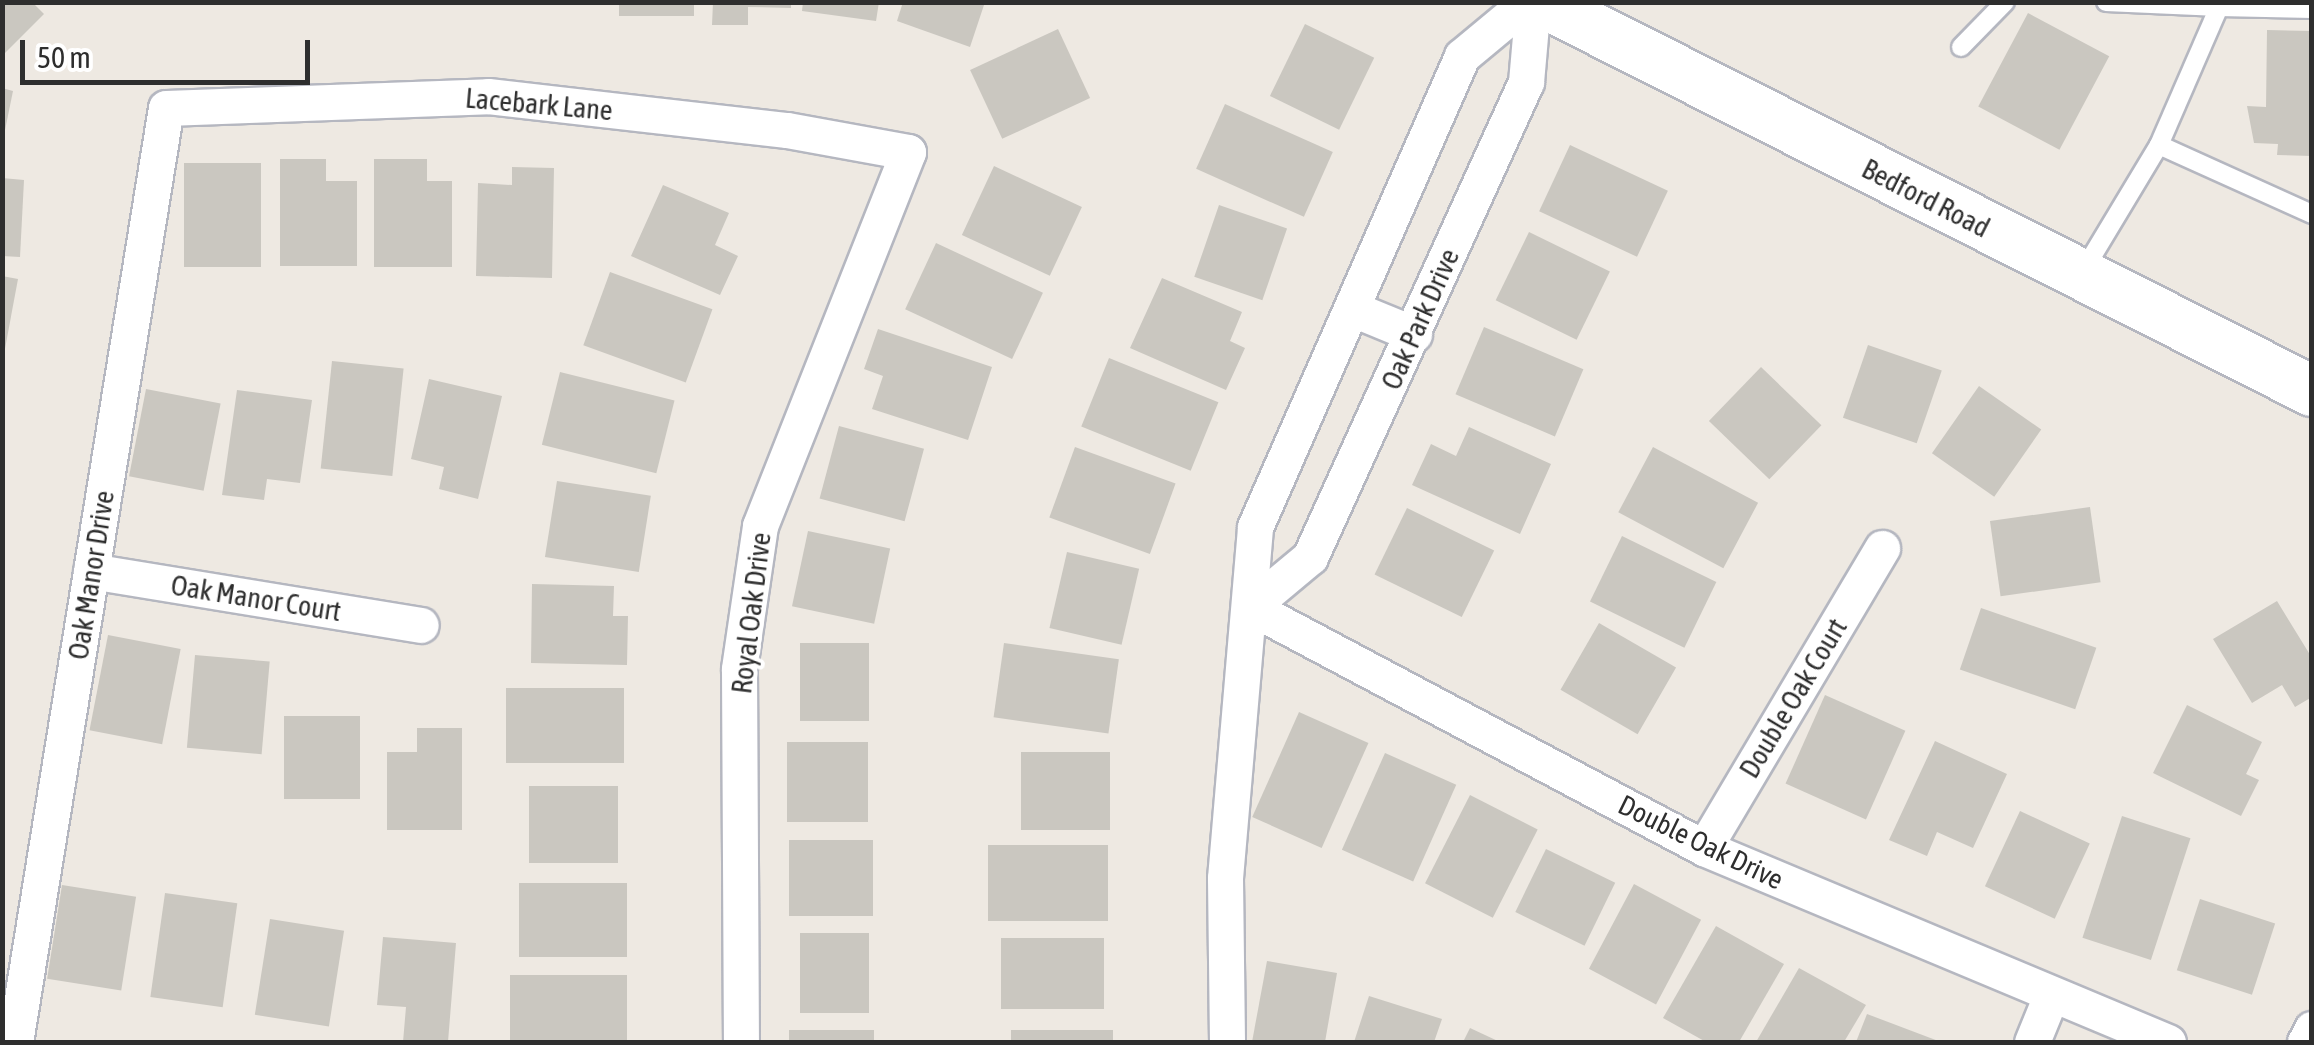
<!DOCTYPE html>
<html>
<head>
<meta charset="utf-8">
<style>
	body { margin:0 }
	#map { position:relative; width:2314px; height:1045px; overflow:hidden; background:#eee9e2; font-family:"Asap Condensed",sans-serif }
	div>[style] { position:absolute }
	[style*='--x'] { left:calc(var(--x)*1px); top:calc(var(--y)*1px); width:calc(var(--w)*1px); rotate:calc(var(--a)*1deg) }
	.building>* { inset:0; background:#cac7c0; transform-origin:0 0 }
	.roads { filter:drop-shadow(2px 0 #b5b7c0) drop-shadow(-2px 0 #b5b7c0) drop-shadow(0 2px #b5b7c0) drop-shadow(0 -2px #b5b7c0) }
	.lane>* { height:18px; margin:-9px; padding:0 9px; transform-origin:9px; border-radius:9px; background:#fff }
	.street>* { height:35px; margin:-17.5px; padding:0 17.5px; transform-origin:17.5px; border-radius:17.5px; background:#fff }
	.secondary>* { height:50px; margin:-25px; padding:0 25px; transform-origin:25px; border-radius:25px; background:#fff }
	span { translate:-50% -50%; white-space:nowrap; text-align:center; line-height:1.15; -webkit-text-stroke:8px #fff; paint-order:stroke }
	.street-label { font-size:28px; color:#2e2e2e }
	.frame { position:absolute; inset:0; border:5px solid #2e2e2e; pointer-events:none }
	.scale { position:absolute; left:20px; top:40px; width:290px; height:45px; box-sizing:border-box; border:5px solid #2e2e2e; border-top:0; padding-left:12px; font-size:30px; line-height:35px; white-space:nowrap; color:#2e2e2e; -webkit-text-stroke:8px #fff; paint-order:stroke }
</style>
</head>
<body>
<div id="map">
	<div class="building">
		<div style="clip-path:polygon(2px 2px,32px 2px,44px 14px,2px 56px)"></div>
		<div style="left:619px;top:2px;width:75px;height:14px"></div>
		<div style="clip-path:polygon(713px 2px,791px 2px,791px 8px,748px 7px,748px 25px,712px 25px)"></div>
		<div style="clip-path:polygon(803px 2px,879px 2px,876px 21px,802px 11px)"></div>
		<div style="clip-path:polygon(903px 2px,985px 2px,970px 47px,897px 21px)"></div>
		<div style="left:2028px;top:13px;width:92px;height:106px;rotate:28deg"></div>
		<div style="left:1305px;top:24px;width:77px;height:80px;rotate:26deg"></div>
		<div style="left:1058px;top:29px;width:76px;height:97px;rotate:65deg"></div>
		<div style="clip-path:polygon(2267px 30px,2312px 31px,2312px 156px,2277px 155px,2278px 144px,2254px 143px,2247px 106px,2266px 107px)"></div>
		<div style="clip-path:polygon(2px 88px,13px 91px,4px 135px,2px 135px)"></div>
		<div style="left:1225px;top:104px;width:118px;height:71px;rotate:24deg"></div>
		<div style="left:1570px;top:145px;width:108px;height:73px;rotate:25deg"></div>
		<div style="clip-path:polygon(280px 159px,326px 159px,326px 181px,357px 181px,357px 266px,280px 266px)"></div>
		<div style="clip-path:polygon(374px 159px,427px 159px,427px 181px,452px 181px,452px 267px,374px 267px)"></div>
		<div style="left:184px;top:163px;width:77px;height:104px"></div>
		<div style="left:994px;top:166px;width:97px;height:76px;rotate:25deg"></div>
		<div style="clip-path:polygon(512px 167px,554px 168px,552px 278px,476px 276px,478px 183px,512px 185px)"></div>
		<div style="clip-path:polygon(2px 178px,24px 180px,20px 257px,2px 256px)"></div>
		<div style="clip-path:polygon(663px 185px,729px 213px,715px 245px,738px 256px,720px 295px,631px 256px)"></div>
		<div style="left:1219px;top:205px;width:72px;height:76px;rotate:19deg"></div>
		<div style="left:1529px;top:232px;width:90px;height:76px;rotate:26deg"></div>
		<div style="left:936px;top:243px;width:118px;height:73px;rotate:25deg"></div>
		<div style="left:610px;top:272px;width:109px;height:78px;rotate:20deg"></div>
		<div style="clip-path:polygon(2px 276px,18px 279px,4px 354px,2px 354px)"></div>
		<div style="clip-path:polygon(1162px 278px,1242px 312px,1230px 341px,1245px 348px,1226px 390px,1130px 348px)"></div>
		<div style="left:1484px;top:327px;width:108px;height:73px;rotate:23deg"></div>
		<div style="clip-path:polygon(878px 329px,992px 367px,968px 440px,872px 409px,883px 376px,864px 369px)"></div>
		<div style="left:1868px;top:345px;width:78px;height:77px;rotate:19deg"></div>
		<div style="left:1109px;top:358px;width:118px;height:74px;rotate:22deg"></div>
		<div style="left:332px;top:361px;width:72px;height:108px;rotate:6deg"></div>
		<div style="left:1761px;top:367px;width:84px;height:75px;rotate:44deg"></div>
		<div style="left:560px;top:372px;width:118px;height:75px;rotate:14deg"></div>
		<div style="clip-path:polygon(429px 379px,502px 396px,478px 499px,439px 489px,444px 467px,411px 459px)"></div>
		<div style="left:1979px;top:386px;width:76px;height:82px;rotate:35deg"></div>
		<div style="left:146px;top:389px;width:76px;height:89px;rotate:11deg"></div>
		<div style="clip-path:polygon(237px 390px,312px 400px,300px 483px,267px 479px,264px 500px,222px 495px)"></div>
		<div style="left:839px;top:426px;width:88px;height:75px;rotate:15deg"></div>
		<div style="clip-path:polygon(1469px 427px,1551px 464px,1520px 534px,1412px 485px,1431px 444px,1456px 456px)"></div>
		<div style="left:1075px;top:447px;width:107px;height:75px;rotate:20deg"></div>
		<div style="left:1653px;top:447px;width:119px;height:74px;rotate:28deg"></div>
		<div style="left:557px;top:481px;width:95px;height:77px;rotate:9deg"></div>
		<div style="left:2090px;top:507px;width:76px;height:101px;rotate:82deg"></div>
		<div style="left:1407px;top:508px;width:97px;height:74px;rotate:26deg"></div>
		<div style="left:808px;top:531px;width:84px;height:77px;rotate:12deg"></div>
		<div style="left:1622px;top:536px;width:105px;height:73px;rotate:26deg"></div>
		<div style="left:1067px;top:552px;width:74px;height:78px;rotate:13deg"></div>
		<div style="clip-path:polygon(532px 584px,614px 586px,613px 616px,628px 616px,627px 665px,531px 663px)"></div>
		<div style="clip-path:polygon(2277px 601px,2312px 658px,2312px 697px,2295px 707px,2282px 685px,2252px 703px,2213px 639px)"></div>
		<div style="left:1981px;top:608px;width:122px;height:65px;rotate:19deg"></div>
		<div style="left:1599px;top:623px;width:89px;height:77px;rotate:30deg"></div>
		<div style="left:108px;top:635px;width:74px;height:97px;rotate:11deg"></div>
		<div style="left:800px;top:643px;width:69px;height:78px"></div>
		<div style="left:1004px;top:643px;width:116px;height:75px;rotate:8deg"></div>
		<div style="left:195px;top:655px;width:75px;height:93px;rotate:5deg"></div>
		<div style="left:506px;top:688px;width:118px;height:75px"></div>
		<div style="left:1825px;top:695px;width:88px;height:97px;rotate:24deg"></div>
		<div style="clip-path:polygon(2187px 705px,2262px 742px,2246px 774px,2259px 780px,2241px 816px,2153px 773px)"></div>
		<div style="left:1299px;top:712px;width:76px;height:115px;rotate:24deg"></div>
		<div style="left:284px;top:716px;width:76px;height:83px"></div>
		<div style="clip-path:polygon(417px 728px,462px 728px,462px 830px,387px 830px,387px 752px,417px 752px)"></div>
		<div style="clip-path:polygon(1935px 741px,2007px 774px,1973px 848px,1937px 832px,1927px 856px,1889px 840px)"></div>
		<div style="left:787px;top:742px;width:81px;height:80px"></div>
		<div style="left:1021px;top:752px;width:89px;height:78px"></div>
		<div style="left:1385px;top:753px;width:78px;height:106px;rotate:24deg"></div>
		<div style="left:529px;top:786px;width:89px;height:77px"></div>
		<div style="left:1470px;top:795px;width:76px;height:99px;rotate:27deg"></div>
		<div style="left:2020px;top:811px;width:77px;height:83px;rotate:25deg"></div>
		<div style="left:2122px;top:816px;width:72px;height:128px;rotate:18deg"></div>
		<div style="left:789px;top:840px;width:84px;height:76px"></div>
		<div style="left:988px;top:845px;width:120px;height:76px"></div>
		<div style="left:1546px;top:849px;width:77px;height:70px;rotate:26deg"></div>
		<div style="left:519px;top:883px;width:108px;height:74px"></div>
		<div style="left:1634px;top:884px;width:76px;height:96px;rotate:28deg"></div>
		<div style="left:62px;top:885px;width:75px;height:95px;rotate:9deg"></div>
		<div style="left:165px;top:893px;width:73px;height:105px;rotate:8deg"></div>
		<div style="left:2200px;top:899px;width:79px;height:75px;rotate:18deg"></div>
		<div style="left:270px;top:919px;width:75px;height:97px;rotate:9deg"></div>
		<div style="clip-path:polygon(1716px 926px,1784px 964px,1739px 1042px,1706px 1042px,1663px 1018px)"></div>
		<div style="left:800px;top:933px;width:69px;height:80px"></div>
		<div style="clip-path:polygon(383px 937px,456px 943px,448px 1042px,403px 1042px,406px 1007px,377px 1005px)"></div>
		<div style="left:1001px;top:938px;width:103px;height:71px"></div>
		<div style="clip-path:polygon(1267px 961px,1337px 973px,1325px 1042px,1252px 1042px)"></div>
		<div style="clip-path:polygon(1799px 968px,1866px 1005px,1844px 1042px,1756px 1042px)"></div>
		<div style="left:510px;top:975px;width:117px;height:67px"></div>
		<div style="clip-path:polygon(1369px 996px,1442px 1019px,1434px 1042px,1354px 1042px)"></div>
		<div style="clip-path:polygon(1867px 1014px,1941px 1042px,1856px 1042px)"></div>
		<div style="clip-path:polygon(1470px 1028px,1500px 1042px,1463px 1042px)"></div>
		<div style="left:789px;top:1030px;width:85px;height:12px"></div>
		<div style="left:1011px;top:1030px;width:102px;height:12px"></div>
	</div>
	<div class="roads">
		<div class="lane">
			<div style="--x:2106;--y:2;--w:113;--a:2.5"></div>
			<div style="--x:2312;--y:9;--w:93;--a:-178.8"></div>
			<div style="--x:2219;--y:7;--w:150;--a:113.5"></div>
			<div style="--x:2159;--y:145;--w:168;--a:24.3"></div>
			<div style="--x:1961;--y:47;--w:63;--a:-45.6"></div>
			<div style="--x:2082;--y:273;--w:149;--a:-59"></div>
		</div>
		<div class="street">
			<div style="--x:1353;--y:309;--w:66;--a:22.3"></div>
			<div style="--x:91;--y:571;--w:334;--a:9.3"></div>
			<div style="--x:1250;--y:607;--w:514;--a:27.96"></div>
			<div style="--x:1704;--y:848;--w:503;--a:22.69"></div>
			<div style="--x:1250;--y:607;--w:78;--a:-39.8"></div>
			<div style="--x:1310;--y:557;--w:522;--a:-65.55"></div>
			<div style="--x:1526;--y:82;--w:80;--a:-85"></div>
			<div style="--x:1704;--y:848;--w:349;--a:-59.3"></div>
			<div style="--x:15;--y:1042;--w:946;--a:-80.82"></div>
			<div style="--x:166;--y:108;--w:322;--a:-2.1"></div>
			<div style="--x:488;--y:96;--w:301;--a:6.5"></div>
			<div style="--x:787;--y:130;--w:123;--a:10.3"></div>
			<div style="--x:908;--y:152;--w:402;--a:111.6"></div>
			<div style="--x:760;--y:526;--w:145;--a:98.4"></div>
			<div style="--x:739;--y:669;--w:373;--a:89.7"></div>
			<div style="--x:1227;--y:1042;--w:164;--a:-90.7"></div>
			<div style="--x:1225;--y:878;--w:352;--a:-85.1"></div>
			<div style="--x:1255;--y:527;--w:514;--a:-66.27"></div>
			<div style="--x:1462;--y:56;--w:85;--a:-39.7"></div>
			<div style="--x:2032;--y:1042;--w:48;--a:-67.8"></div>
			<div style="--x:2305;--y:1042;--w:15;--a:-62"></div>
		</div>
		<div class="secondary">
			<div style="--x:1542;--y:2;--w:863;--a:26.8"></div>
		</div>
	</div>
	<div class="street-label">
		<span style="left:539px;top:104px;rotate:5deg">Lacebark Lane</span>
		<span style="left:1926px;top:198px;rotate:27deg">Bedford Road</span>
		<span style="left:1420px;top:319px;rotate:-66deg">Oak Park Drive</span>
		<span style="left:91px;top:575px;rotate:-81deg">Oak Manor Drive</span>
		<span style="left:256px;top:598px;rotate:9deg">Oak Manor Court</span>
		<span style="left:751px;top:613px;rotate:-83deg">Royal Oak Drive</span>
		<span style="left:1793px;top:698px;rotate:-59deg">Double Oak Court</span>
		<span style="left:1701px;top:842px;rotate:26deg">Double Oak Drive</span>
	</div>
	<div class="frame"></div>
	<div class="scale">50 m</div>
</div>
</body>
</html>
